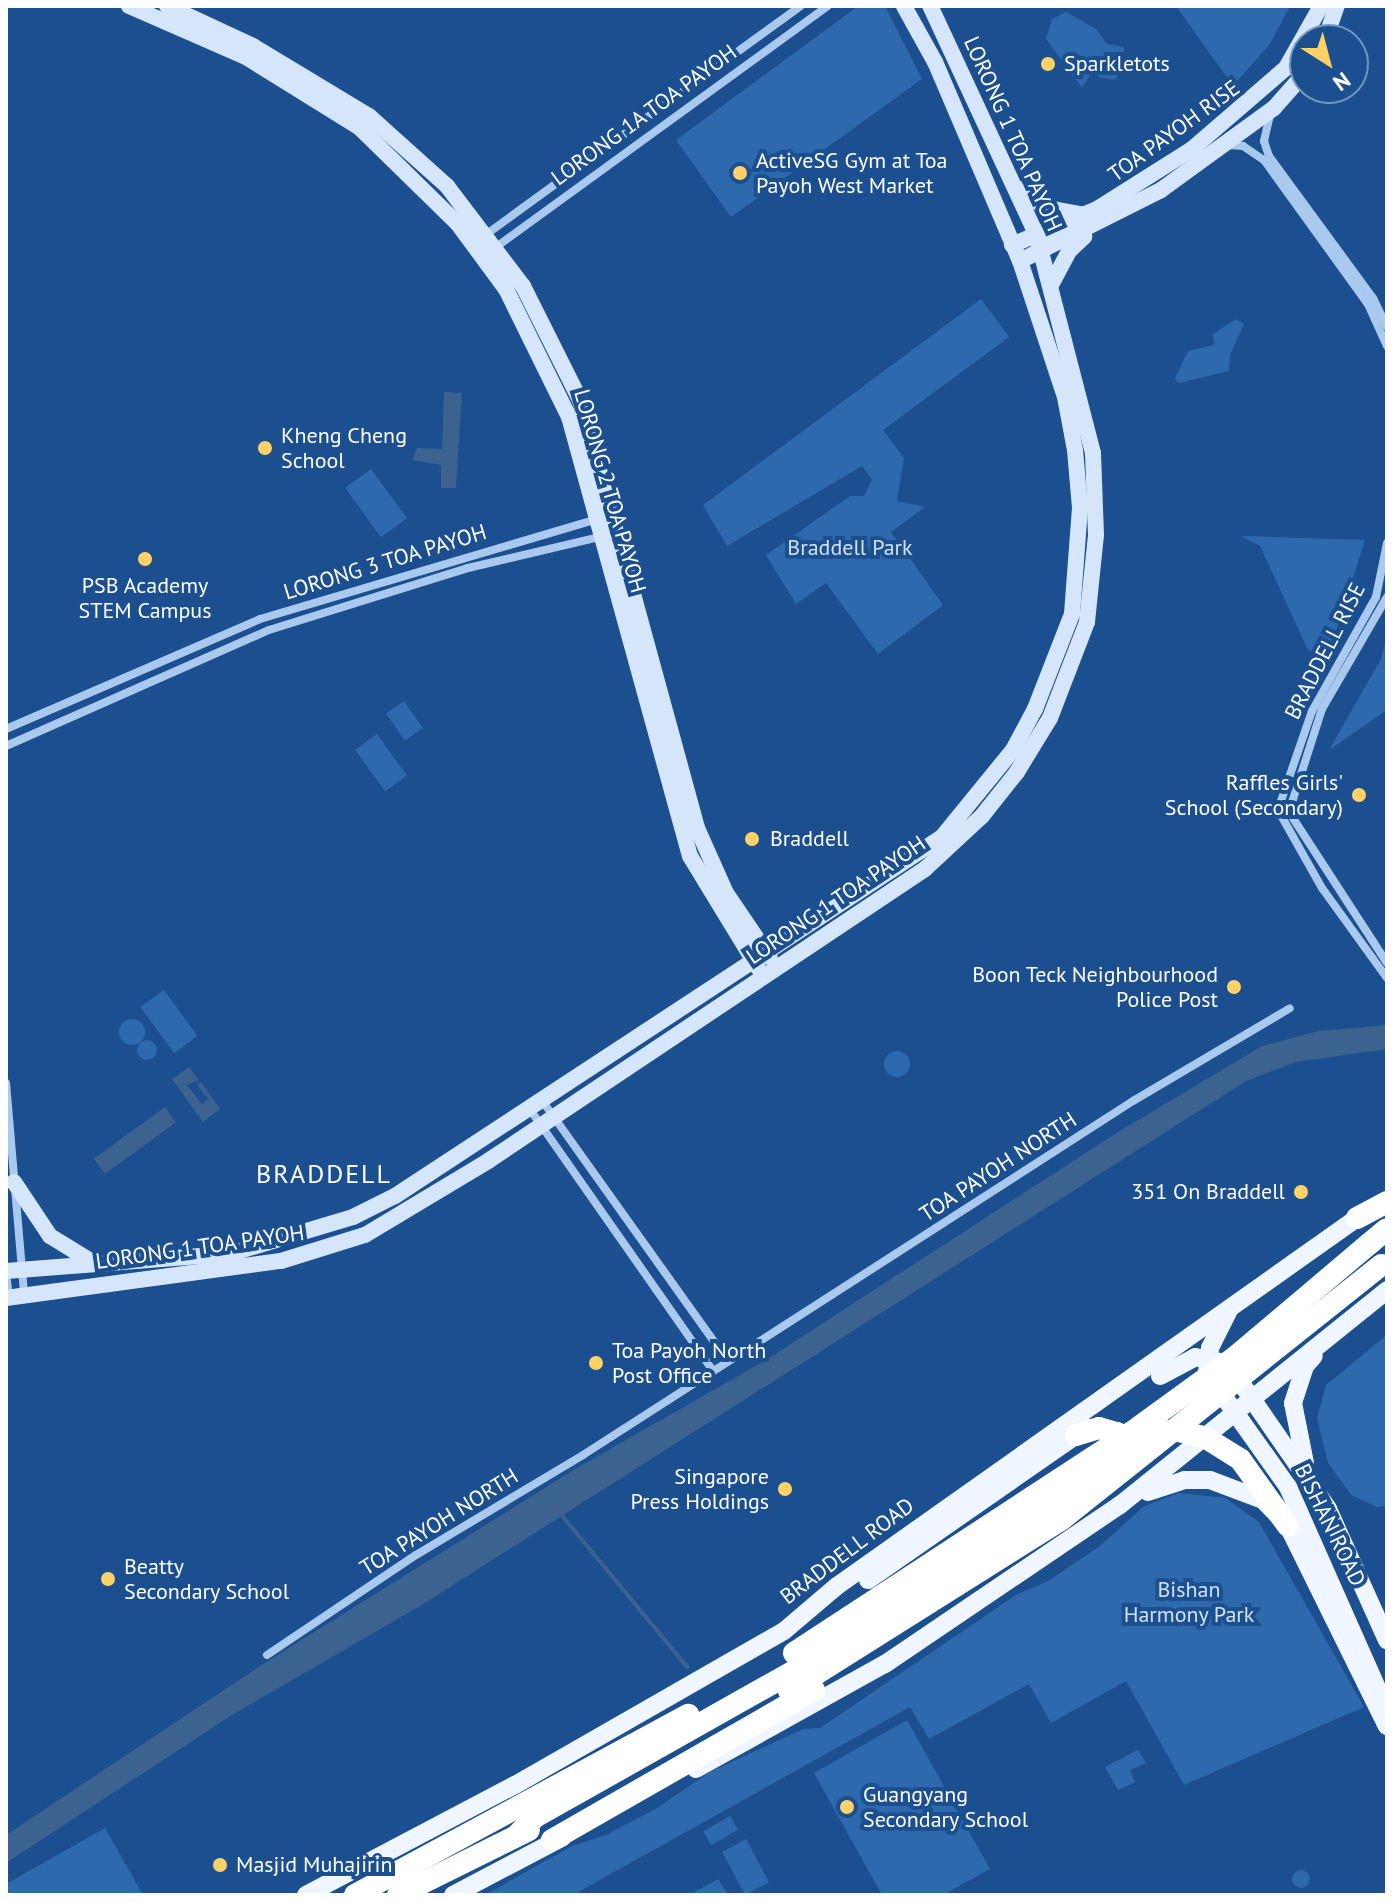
<!DOCTYPE html>
<html>
<head>
<meta charset="utf-8">
<style>
	body { margin:0 }
	#map { position:relative; width:1393px; height:1901px; overflow:hidden; background:#1b4f8f; font-family:"PT Sans",sans-serif }
	div>[style] { position:absolute }
	[style*='--x'] { left:calc(var(--x)*1px); top:calc(var(--y)*1px); width:calc(var(--w)*1px); rotate:calc(var(--a)*1deg) }
	.green>* { inset:0; background:#2e69ad; transform-origin:0 0 }
	.round { border-radius:50% }
	.water>* { inset:0; background:#3c6290; transform-origin:0 0 }
	.stream>* { height:4px; margin:-2px; padding:0 2px; transform-origin:2px; border-radius:2px; background:#3c6290 }
	.street>* { height:8px; margin:-4px; padding:0 4px; transform-origin:4px; border-radius:4px; background:#a9c9ee }
	.secondary>* { height:16px; margin:-8px; padding:0 8px; transform-origin:8px; border-radius:8px; background:#d6e6fa }
	.primary>* { height:18px; margin:-9px; padding:0 9px; transform-origin:9px; border-radius:9px; background:#f0f6ff }
	.highway>* { height:22px; margin:-11px; padding:0 11px; transform-origin:11px; border-radius:11px; background:#fff }
	.highway-bridge>* { height:22px; margin:-11px; padding:0 11px; transform-origin:11px; border-radius:11px; background:#fff }
	.dots>* { width:22px; height:22px; translate:-50% -50%; box-sizing:border-box; border:4px solid #1b4f8f; border-radius:50% }
	span { translate:-50% -50%; white-space:nowrap; text-align:center; line-height:1.15; -webkit-text-stroke:8px #1b4f8f; paint-order:stroke }
	.poi-label { font-size:22px; color:#fff }
	.left { translate:0 -50%; text-align:left }
	.right { translate:-100% -50%; text-align:right }
	.street-label { font-size:22px; color:#fff }
	.park-label { font-size:22px; color:#cfe3fa }
	.quarter-label { font-size:26px; color:#fff; letter-spacing:2px }
	.frame { position:absolute; inset:0; border:8px solid #fff; pointer-events:none }
	.north { position:absolute; left:1289px; top:24px; width:80px; height:80px; box-sizing:border-box; background:#1b4f8f; border:2px solid #7695bc; border-radius:50%; rotate:144deg; font-size:22px; font-weight:700; line-height:32px; text-align:center; color:#fff }
	.north::after { content:''; display:block; margin:auto; width:28px; height:36px; background:#ffd166; clip-path:polygon(50% 0,100% 100%,50% 72%,0 100%) }
</style>
</head>
<body>
<div id="map">
	<div class="green">
		<div style="clip-path:polygon(858px 6px,886px 8px,922px 79px,731px 217px,676px 140px)"></div>
		<div style="clip-path:polygon(1176px 6px,1290px 6px,1270px 44px,1233px 86px)"></div>
		<div style="clip-path:polygon(1066px 12px,1096px 29px,1107px 44px,1124px 47px,1124px 64px,1115px 80px,1099px 77px,1093px 70px,1082px 88px,1046px 39px,1052px 19px)"></div>
		<div style="clip-path:polygon(981px 299px,1009px 337px,883px 430px,904px 458px,897px 501px,925px 507px,891px 532px,943px 605px,878px 654px,826px 583px,796px 604px,766px 555px,850px 496px,864px 496px,872px 480px,862px 466px,727px 546px,703px 505px)"></div>
		<div style="clip-path:polygon(1236px 319px,1244px 324px,1230px 355px,1229px 371px,1178px 383px,1175px 378px,1188px 351px,1214px 345px,1213px 334px)"></div>
		<div style="left:371px;top:469px;width:61px;height:32px;rotate:54deg"></div>
		<div style="clip-path:polygon(1241px 536px,1365px 540px,1326px 662px,1308px 650px,1260px 546px)"></div>
		<div style="clip-path:polygon(1387px 635px,1387px 710px,1329px 750px,1381px 659px)"></div>
		<div style="left:404px;top:701px;width:33px;height:22px;rotate:55deg"></div>
		<div style="left:377px;top:734px;width:51px;height:27px;rotate:54deg"></div>
		<div style="left:164px;top:990px;width:57px;height:29px;rotate:54deg"></div>
		<div class="round" style="left:119px;top:1019px;width:26px;height:26px"></div>
		<div class="round" style="left:137px;top:1040px;width:20px;height:20px"></div>
		<div class="round" style="left:884px;top:1051px;width:26px;height:26px"></div>
		<div style="clip-path:polygon(1387px 1335px,1387px 1506px,1377px 1507px,1351px 1495px,1328px 1463px,1317px 1418px,1326px 1385px)"></div>
		<div style="clip-path:polygon(1178px 1493px,1225px 1498px,1259px 1522px,1364px 1707px,1184px 1785px,1126px 1681px,1051px 1723px,1029px 1684px,929px 1739px,910px 1707px,573px 1895px,485px 1895px,572px 1846px,606px 1835px,657px 1808px,710px 1772px,803px 1729px,820px 1728px,1016px 1595px,1048px 1581px,1100px 1546px,1143px 1507px)"></div>
		<div style="clip-path:polygon(907px 1720px,990px 1869px,943px 1895px,882px 1895px,814px 1773px)"></div>
		<div style="clip-path:polygon(1138px 1750px,1146px 1763px,1130px 1770px,1135px 1782px,1118px 1790px,1105px 1767px)"></div>
		<div style="left:730px;top:1816px;width:16px;height:31px;rotate:60deg"></div>
		<div style="clip-path:polygon(105px 1828px,143px 1895px,6px 1895px,6px 1884px)"></div>
		<div style="left:746px;top:1839px;width:49px;height:27px;rotate:62deg"></div>
		<div class="round" style="left:1292px;top:1870px;width:18px;height:18px"></div>
		<div style="clip-path:polygon(718px 1879px,728px 1895px,689px 1895px)"></div>
	</div>
	<div class="water">
		<div style="clip-path:polygon(444px 392px,462px 393px,456px 488px,441px 488px,441px 465px,412px 460px,417px 448px,442px 449px)"></div>
		<div style="clip-path:polygon(1387px 1025px,1387px 1049px,1296px 1062px,1246px 1081px,420px 1606px,232px 1715px,6px 1863px,6px 1835px,263px 1664px,575px 1469px,766px 1360px,1118px 1132px,1262px 1046px,1319px 1031px)"></div>
		<div style="clip-path:polygon(189px 1067px,199px 1080px,187px 1085px,202px 1104px,208px 1099px,197px 1085px,201px 1082px,220px 1109px,203px 1122px,172px 1079px)"></div>
		<div style="left:165px;top:1107px;width:19px;height:88px;rotate:54deg"></div>
	</div>
	<div class="stream">
		<div style="--x:559;--y:1512;--w:201;--a:50.4"></div>
	</div>
	<div class="street">
		<div style="--x:1270;--y:115;--w:27;--a:103"></div>
		<div style="--x:1264;--y:141;--w:16;--a:72"></div>
		<div style="--x:1269;--y:156;--w:176;--a:53.8"></div>
		<div style="--x:1373;--y:298;--w:32;--a:64"></div>
		<div style="--x:1229;--y:145;--w:14;--a:4"></div>
		<div style="--x:1243;--y:146;--w:25;--a:34"></div>
		<div style="--x:1264;--y:160;--w:178;--a:54.2"></div>
		<div style="--x:1368;--y:304;--w:46;--a:65.7"></div>
		<div style="--x:484;--y:236;--w:391;--a:-36"></div>
		<div style="--x:492;--y:250;--w:415;--a:-36"></div>
		<div style="--x:1387;--y:543;--w:55;--a:101.5"></div>
		<div style="--x:1376;--y:597;--w:131;--a:119.3"></div>
		<div style="--x:1312;--y:711;--w:105;--a:109"></div>
		<div style="--x:1278;--y:810;--w:90;--a:60.6"></div>
		<div style="--x:1322;--y:888;--w:111;--a:54.2"></div>
		<div style="--x:1387;--y:597;--w:129;--a:120.1"></div>
		<div style="--x:1322;--y:709;--w:108;--a:107.8"></div>
		<div style="--x:1289;--y:812;--w:180;--a:57"></div>
		<div style="--x:6;--y:729;--w:277;--a:-23.4"></div>
		<div style="--x:260;--y:619;--w:355;--a:-16.5"></div>
		<div style="--x:6;--y:746;--w:287;--a:-23.8"></div>
		<div style="--x:269;--y:630;--w:208;--a:-17.3"></div>
		<div style="--x:468;--y:568;--w:139;--a:-13.3"></div>
		<div style="--x:6;--y:1083;--w:213;--a:85.1"></div>
		<div style="--x:541;--y:1099;--w:322;--a:54.5"></div>
		<div style="--x:529;--y:1108;--w:321;--a:55"></div>
		<div style="--x:6;--y:1273;--w:24;--a:83"></div>
		<div style="--x:267;--y:1655;--w:179;--a:-33.9"></div>
		<div style="--x:416;--y:1555;--w:195;--a:-30.9"></div>
		<div style="--x:583;--y:1455;--w:654;--a:-32.77"></div>
		<div style="--x:1133;--y:1101;--w:182;--a:-30.6"></div>
	</div>
	<div class="secondary">
		<div style="--x:129;--y:6;--w:128;--a:23.6"></div>
		<div style="--x:246;--y:57;--w:134;--a:31.9"></div>
		<div style="--x:360;--y:128;--w:137;--a:44.4"></div>
		<div style="--x:458;--y:224;--w:81;--a:53.6"></div>
		<div style="--x:506;--y:289;--w:143;--a:63.8"></div>
		<div style="--x:569;--y:417;--w:455;--a:74.6"></div>
		<div style="--x:690;--y:856;--w:131;--a:58.7"></div>
		<div style="--x:167;--y:6;--w:95;--a:24.9"></div>
		<div style="--x:253;--y:46;--w:135;--a:31.1"></div>
		<div style="--x:369;--y:116;--w:105;--a:41.9"></div>
		<div style="--x:447;--y:186;--w:126;--a:52.8"></div>
		<div style="--x:523;--y:286;--w:127;--a:63.4"></div>
		<div style="--x:580;--y:400;--w:444;--a:74.7"></div>
		<div style="--x:697;--y:828;--w:71;--a:66"></div>
		<div style="--x:726;--y:893;--w:78;--a:55.9"></div>
		<div style="--x:1325;--y:40;--w:36;--a:-71"></div>
		<div style="--x:1019;--y:189;--w:33;--a:35"></div>
		<div style="--x:1046;--y:208;--w:39;--a:10"></div>
		<div style="--x:1012;--y:245;--w:92;--a:-23"></div>
		<div style="--x:1097;--y:209;--w:112;--a:-32.3"></div>
		<div style="--x:1192;--y:149;--w:124;--a:-40.8"></div>
		<div style="--x:1286;--y:68;--w:71;--a:-60.6"></div>
		<div style="--x:1020;--y:261;--w:158;--a:-26.7"></div>
		<div style="--x:1161;--y:190;--w:140;--a:-36"></div>
		<div style="--x:1274;--y:108;--w:47;--a:-48.5"></div>
		<div style="--x:1051;--y:285;--w:38;--a:-62"></div>
		<div style="--x:1069;--y:251;--w:21;--a:-43"></div>
		<div style="--x:14;--y:1182;--w:65;--a:56.3"></div>
		<div style="--x:50;--y:1236;--w:46;--a:31.6"></div>
		<div style="--x:6;--y:1271;--w:224;--a:-4.4"></div>
		<div style="--x:229;--y:1254;--w:129;--a:-16.6"></div>
		<div style="--x:353;--y:1217;--w:47;--a:-26.6"></div>
		<div style="--x:395;--y:1196;--w:654;--a:-33.28"></div>
		<div style="--x:942;--y:837;--w:112;--a:-50.8"></div>
		<div style="--x:1013;--y:750;--w:47;--a:-61.8"></div>
		<div style="--x:1035;--y:709;--w:102;--a:-68.7"></div>
		<div style="--x:1072;--y:614;--w:106;--a:-85.7"></div>
		<div style="--x:1080;--y:508;--w:58;--a:-94.9"></div>
		<div style="--x:1075;--y:450;--w:54;--a:-100.7"></div>
		<div style="--x:1065;--y:397;--w:143;--a:-108.3"></div>
		<div style="--x:1020;--y:261;--w:216;--a:-113.1"></div>
		<div style="--x:935;--y:62;--w:64;--a:-119"></div>
		<div style="--x:6;--y:1298;--w:277;--a:-7.7"></div>
		<div style="--x:281;--y:1261;--w:88;--a:-17.2"></div>
		<div style="--x:365;--y:1235;--w:144;--a:-31"></div>
		<div style="--x:488;--y:1161;--w:526;--a:-33.75"></div>
		<div style="--x:925;--y:869;--w:78;--a:-42.9"></div>
		<div style="--x:982;--y:816;--w:56;--a:-51.5"></div>
		<div style="--x:1017;--y:772;--w:63;--a:-58.6"></div>
		<div style="--x:1050;--y:718;--w:103;--a:-68.9"></div>
		<div style="--x:1087;--y:622;--w:87;--a:-84.1"></div>
		<div style="--x:1096;--y:535;--w:82;--a:-92.1"></div>
		<div style="--x:1093;--y:453;--w:224;--a:-104.5"></div>
		<div style="--x:1037;--y:236;--w:254;--a:-114.9"></div>
	</div>
	<div class="primary">
		<div style="--x:1228;--y:1312;--w:40;--a:116.6"></div>
		<div style="--x:1210;--y:1348;--w:25;--a:97"></div>
		<div style="--x:1207;--y:1373;--w:140;--a:54.6"></div>
		<div style="--x:1288;--y:1487;--w:244;--a:66.1"></div>
		<div style="--x:1160;--y:1376;--w:40;--a:-28"></div>
		<div style="--x:1195;--y:1357;--w:25;--a:11"></div>
		<div style="--x:1220;--y:1362;--w:18;--a:38"></div>
		<div style="--x:1234;--y:1373;--w:165;--a:55.3"></div>
		<div style="--x:1328;--y:1509;--w:144;--a:65.8"></div>
		<div style="--x:1305;--y:1463;--w:61;--a:-101.3"></div>
		<div style="--x:1293;--y:1403;--w:39;--a:-72"></div>
		<div style="--x:1305;--y:1366;--w:13;--a:-48"></div>
		<div style="--x:1148;--y:1492;--w:38;--a:-18"></div>
		<div style="--x:1184;--y:1480;--w:26;--a:0"></div>
		<div style="--x:1210;--y:1480;--w:57;--a:20.7"></div>
		<div style="--x:1263;--y:1500;--w:36;--a:46"></div>
		<div style="--x:1288;--y:1526;--w:223;--a:63.7"></div>
		<div style="--x:868;--y:1580;--w:267;--a:-34.8"></div>
		<div style="--x:696;--y:1769;--w:216;--a:-29.1"></div>
		<div style="--x:885;--y:1664;--w:284;--a:-34.1"></div>
		<div style="--x:1120;--y:1505;--w:343;--a:-38.8"></div>
		<div style="--x:306;--y:1895;--w:236;--a:-27.8"></div>
		<div style="--x:515;--y:1785;--w:310;--a:-29.8"></div>
		<div style="--x:784;--y:1631;--w:70;--a:-40.3"></div>
		<div style="--x:837;--y:1586;--w:649;--a:-35.28"></div>
		<div style="--x:453;--y:1895;--w:124;--a:-27.8"></div>
	</div>
	<div class="highway">
		<div style="--x:1357;--y:1218;--w:34;--a:-28"></div>
		<div style="--x:1369;--y:1244;--w:23;--a:-40"></div>
		<div style="--x:1076;--y:1435;--w:24;--a:-17"></div>
		<div style="--x:1099;--y:1428;--w:19;--a:16"></div>
		<div style="--x:1117;--y:1433;--w:20;--a:72"></div>
		<div style="--x:789;--y:1691;--w:323;--a:-32.2"></div>
		<div style="--x:517;--y:1835;--w:25;--a:-45"></div>
		<div style="--x:535;--y:1817;--w:311;--a:-29.4"></div>
		<div style="--x:806;--y:1664;--w:416;--a:-33.4"></div>
		<div style="--x:1153;--y:1435;--w:23;--a:-13"></div>
		<div style="--x:1175;--y:1430;--w:32;--a:14"></div>
		<div style="--x:1206;--y:1438;--w:40;--a:32"></div>
		<div style="--x:1240;--y:1459;--w:82;--a:54.4"></div>
		<div style="--x:552;--y:1840;--w:302;--a:-29.8"></div>
		<div style="--x:355;--y:1895;--w:379;--a:-28.4"></div>
		<div style="--x:398;--y:1895;--w:146;--a:-26.4"></div>
	</div>
	<div class="highway-bridge">
		<div style="--x:1062;--y:1519;--w:408;--a:-38.5"></div>
		<div style="--x:794;--y:1653;--w:412;--a:-33.2"></div>
		<div style="--x:1139;--y:1427;--w:117;--a:-36"></div>
		<div style="--x:1234;--y:1358;--w:177;--a:-40.2"></div>
	</div>
	<div class="dots">
		<div style="left:1048px;top:64px;background:#ffd166"></div>
		<div style="left:740px;top:173px;background:#ffd166"></div>
		<div style="left:265px;top:448px;background:#ffd166"></div>
		<div style="left:145px;top:559px;background:#ffd166"></div>
		<div style="left:1359px;top:795px;background:#ffd166"></div>
		<div style="left:752px;top:839px;background:#ffd166"></div>
		<div style="left:1234px;top:987px;background:#ffd166"></div>
		<div style="left:1301px;top:1192px;background:#ffd166"></div>
		<div style="left:596px;top:1363px;background:#ffd166"></div>
		<div style="left:785px;top:1489px;background:#ffd166"></div>
		<div style="left:108px;top:1579px;background:#ffd166"></div>
		<div style="left:847px;top:1807px;background:#ffd166"></div>
		<div style="left:220px;top:1865px;background:#ffd166"></div>
	</div>
	<div class="poi-label">
		<span class="left" style="left:1064px;top:64px">Sparkletots</span>
		<span class="left" style="left:756px;top:173px">ActiveSG Gym at Toa<br>Payoh West Market</span>
		<span class="left" style="left:281px;top:448px">Kheng Cheng<br>School</span>
		<span style="left:145px;top:598px">PSB Academy<br>STEM Campus</span>
		<span class="right" style="left:1343px;top:795px">Raffles Girls'<br>School (Secondary)</span>
		<span class="left" style="left:770px;top:839px">Braddell</span>
		<span class="right" style="left:1218px;top:987px">Boon Teck Neighbourhood<br>Police Post</span>
		<span class="right" style="left:1285px;top:1192px">351 On Braddell</span>
		<span class="left" style="left:612px;top:1363px">Toa Payoh North<br>Post Office</span>
		<span class="right" style="left:769px;top:1489px">Singapore<br>Press Holdings</span>
		<span class="left" style="left:124px;top:1579px">Beatty<br>Secondary School</span>
		<span class="left" style="left:863px;top:1807px">Guangyang<br>Secondary School</span>
		<span class="left" style="left:236px;top:1865px">Masjid Muhajirin</span>
	</div>
	<div class="street-label">
		<span style="left:644px;top:115px;rotate:-36deg">LORONG 1A TOA PAYOH</span>
		<span style="left:1174px;top:131px;rotate:-36deg">TOA PAYOH RISE</span>
		<span style="left:1013px;top:134px;rotate:66deg">LORONG 1 TOA PAYOH</span>
		<span style="left:610px;top:491px;rotate:74deg">LORONG 2 TOA PAYOH</span>
		<span style="left:385px;top:562px;rotate:-17deg">LORONG 3 TOA PAYOH</span>
		<span style="left:1325px;top:651px;rotate:-63deg">BRADDELL RISE</span>
		<span style="left:836px;top:900px;rotate:-34deg">LORONG 1 TOA PAYOH</span>
		<span style="left:998px;top:1167px;rotate:-33deg">TOA PAYOH NORTH</span>
		<span style="left:200px;top:1247px;rotate:-8deg">LORONG 1 TOA PAYOH</span>
		<span style="left:439px;top:1522px;rotate:-32deg">TOA PAYOH NORTH</span>
		<span style="left:1330px;top:1525px;rotate:64deg">BISHAN ROAD</span>
		<span style="left:847px;top:1551px;rotate:-37deg">BRADDELL ROAD</span>
	</div>
	<div class="park-label">
		<span style="left:850px;top:548px">Braddell Park</span>
		<span style="left:1189px;top:1602px">Bishan<br>Harmony Park</span>
	</div>
	<div class="quarter-label">
		<span style="left:324px;top:1174px">BRADDELL</span>
	</div>
	<div class="frame"></div>
	<div class="north">N</div>
</div>
</body>
</html>
